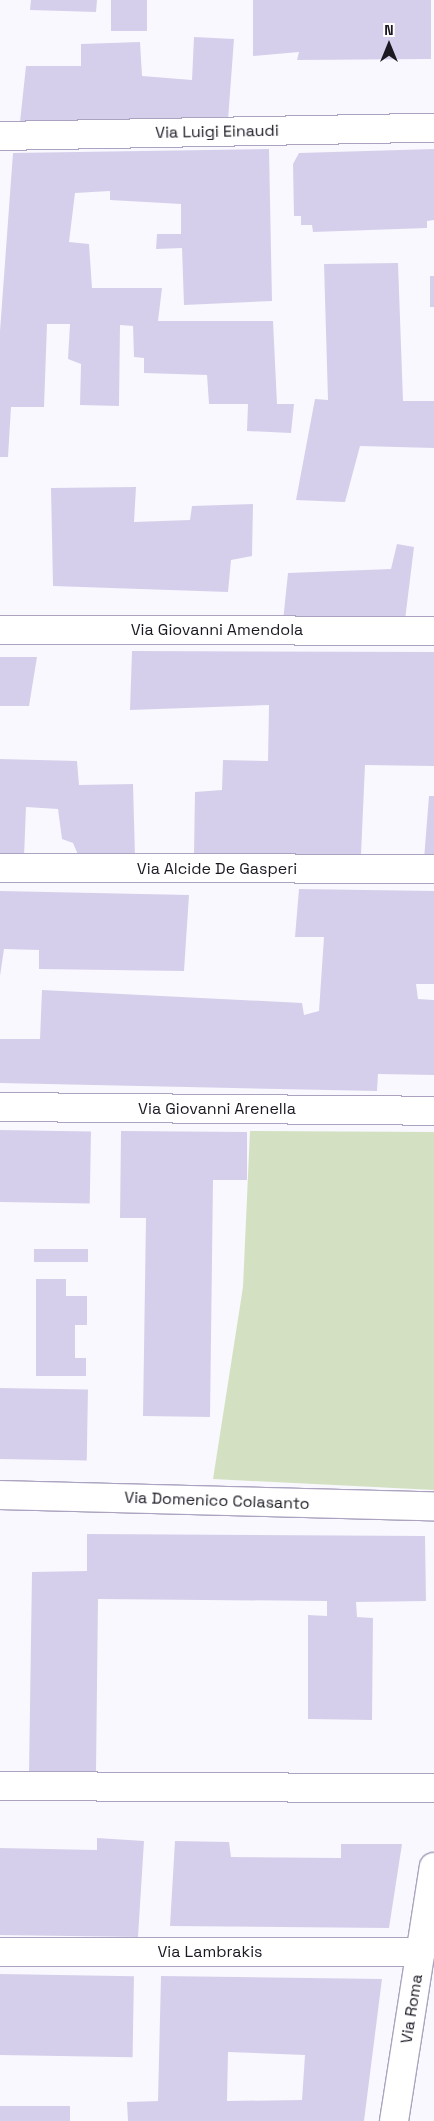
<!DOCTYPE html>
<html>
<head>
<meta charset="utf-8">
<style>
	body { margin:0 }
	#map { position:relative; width:434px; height:2121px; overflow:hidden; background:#f9f8fe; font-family:"Space Grotesk",sans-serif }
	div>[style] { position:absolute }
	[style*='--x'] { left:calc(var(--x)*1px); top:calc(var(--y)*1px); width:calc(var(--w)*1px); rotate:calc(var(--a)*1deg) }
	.green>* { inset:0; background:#d3e1c2 }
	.building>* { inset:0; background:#d6cfeb; transform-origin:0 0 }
	.roads { filter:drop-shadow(1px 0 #aba3bf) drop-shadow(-1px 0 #aba3bf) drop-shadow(0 1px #aba3bf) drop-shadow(0 -1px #aba3bf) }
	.street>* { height:28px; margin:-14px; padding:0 14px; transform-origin:14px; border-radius:14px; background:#fff }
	span { translate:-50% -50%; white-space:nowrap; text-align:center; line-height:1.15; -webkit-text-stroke:4px #fff; paint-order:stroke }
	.street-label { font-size:16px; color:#1b1822 }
	.north { position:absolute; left:364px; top:20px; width:50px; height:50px; -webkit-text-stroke:4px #fff; paint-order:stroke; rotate:0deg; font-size:14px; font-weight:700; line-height:20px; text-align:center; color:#1b1822 }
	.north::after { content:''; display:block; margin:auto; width:18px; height:22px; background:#1b1822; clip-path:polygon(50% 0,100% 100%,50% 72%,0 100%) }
</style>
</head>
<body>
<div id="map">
	<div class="green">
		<div style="clip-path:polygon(250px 1131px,434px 1132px,434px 1490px,213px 1479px,243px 1287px)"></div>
	</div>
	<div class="building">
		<div style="clip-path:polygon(31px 0,97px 0,96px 12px,30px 10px)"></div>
		<div style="left:111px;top:0;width:36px;height:31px"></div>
		<div style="clip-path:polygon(253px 0,431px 0,431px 59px,297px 60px,299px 52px,253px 56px)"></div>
		<div style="clip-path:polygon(194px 37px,234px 39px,228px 120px,20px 122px,26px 66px,81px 66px,81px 44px,140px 42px,142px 76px,192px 80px)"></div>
		<div style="clip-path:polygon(269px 149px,272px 301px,184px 305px,182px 248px,156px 249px,157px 234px,181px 234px,181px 204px,110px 200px,110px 191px,75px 193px,69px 242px,89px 244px,92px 288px,162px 288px,158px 321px,273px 321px,277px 404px,294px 404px,291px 433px,247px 431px,248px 404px,209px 404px,207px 375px,144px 373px,144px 358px,134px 357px,133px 326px,120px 325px,119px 406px,80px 405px,81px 364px,68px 359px,70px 324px,47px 324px,44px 407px,11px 407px,8px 457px,0 457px,0 331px,13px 153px)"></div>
		<div style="clip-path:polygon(434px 149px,434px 220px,427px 221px,427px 228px,313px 232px,312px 225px,301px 225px,301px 216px,294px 216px,293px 164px,299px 153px)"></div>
		<div style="clip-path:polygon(398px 263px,403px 401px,434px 401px,434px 448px,360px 446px,345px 502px,296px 500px,315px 399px,328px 400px,324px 264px)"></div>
		<div style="left:430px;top:276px;width:4px;height:31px"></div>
		<div style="clip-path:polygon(136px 487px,134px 522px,190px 520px,192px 506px,253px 504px,252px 556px,231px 560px,228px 592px,53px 586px,51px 488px)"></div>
		<div style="clip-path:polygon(397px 544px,414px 547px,405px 620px,283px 621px,288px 573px,391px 569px)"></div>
		<div style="clip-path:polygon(132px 651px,434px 652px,434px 766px,365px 765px,361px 855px,194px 854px,195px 792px,222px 790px,223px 760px,268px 761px,269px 705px,130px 710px)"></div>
		<div style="clip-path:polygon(0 657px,37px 657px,29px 706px,0 706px)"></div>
		<div style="clip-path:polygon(0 759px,77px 761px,79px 785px,133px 784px,135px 857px,79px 857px,73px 843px,62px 839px,58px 809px,26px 807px,24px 857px,0 856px)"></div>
		<div style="clip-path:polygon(429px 796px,434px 796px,434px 860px,424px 859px)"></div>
		<div style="clip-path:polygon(299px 889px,434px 891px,434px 984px,416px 984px,418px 999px,434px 1000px,434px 1075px,378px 1074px,377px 1091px,0 1083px,0 1039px,40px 1039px,42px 990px,302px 1003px,304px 1015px,319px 1011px,324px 937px,295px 937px)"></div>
		<div style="clip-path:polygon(0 891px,189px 895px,184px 971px,39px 969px,39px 950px,4px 949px,0 976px)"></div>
		<div style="left:0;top:1130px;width:91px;height:72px;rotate:1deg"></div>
		<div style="clip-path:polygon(121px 1131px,247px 1132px,247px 1180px,213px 1180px,210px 1417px,143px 1416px,146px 1218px,120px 1218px)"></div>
		<div style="left:34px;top:1249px;width:54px;height:13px"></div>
		<div style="clip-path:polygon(36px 1279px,66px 1279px,66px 1296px,87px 1296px,87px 1325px,75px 1325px,75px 1358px,86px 1358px,86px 1376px,36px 1376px)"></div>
		<div style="left:0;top:1388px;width:88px;height:71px;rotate:1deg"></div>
		<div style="clip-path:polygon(87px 1534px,425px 1536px,426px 1601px,356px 1602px,357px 1617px,373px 1618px,372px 1720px,308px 1719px,308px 1615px,327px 1616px,327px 1601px,98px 1599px,96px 1772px,29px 1773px,32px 1572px,87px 1571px)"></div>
		<div style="clip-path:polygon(97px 1838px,144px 1841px,138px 1937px,0 1935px,0 1848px,97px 1850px)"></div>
		<div style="clip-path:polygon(175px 1841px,229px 1842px,231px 1857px,341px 1858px,341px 1844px,402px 1844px,389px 1928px,170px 1926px)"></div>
		<div style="left:0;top:1974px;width:134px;height:81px;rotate:1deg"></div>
		<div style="clip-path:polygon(evenodd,161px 1976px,382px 1979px,364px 2121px,128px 2121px,127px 2102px,158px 2101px,161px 1976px,228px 2052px,305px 2055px,302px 2100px,227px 2101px,228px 2052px)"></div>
		<div style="left:0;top:2106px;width:70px;height:15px"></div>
	</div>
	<div class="roads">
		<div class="street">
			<div style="--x:0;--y:136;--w:434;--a:-1.1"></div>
			<div style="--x:0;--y:630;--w:434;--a:0.1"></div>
			<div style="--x:0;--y:868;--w:434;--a:0.1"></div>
			<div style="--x:0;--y:1107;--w:434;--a:0.5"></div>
			<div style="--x:0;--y:1495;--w:434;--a:1.5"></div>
			<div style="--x:0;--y:1786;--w:434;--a:0.3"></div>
			<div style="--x:0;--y:1952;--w:421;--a:0"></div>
			<div style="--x:394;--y:2121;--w:257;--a:-81.1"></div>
		</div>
	</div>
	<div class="street-label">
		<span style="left:217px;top:132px;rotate:-1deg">Via Luigi Einaudi</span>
		<span style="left:217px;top:630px">Via Giovanni Amendola</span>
		<span style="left:217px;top:869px">Via Alcide De Gasperi</span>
		<span style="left:217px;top:1109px">Via Giovanni Arenella</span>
		<span style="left:217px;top:1501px;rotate:2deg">Via Domenico Colasanto</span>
		<span style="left:210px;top:1952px">Via Lambrakis</span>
		<span style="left:412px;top:2009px;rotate:-81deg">Via Roma</span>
	</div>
	<div class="north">N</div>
</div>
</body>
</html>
